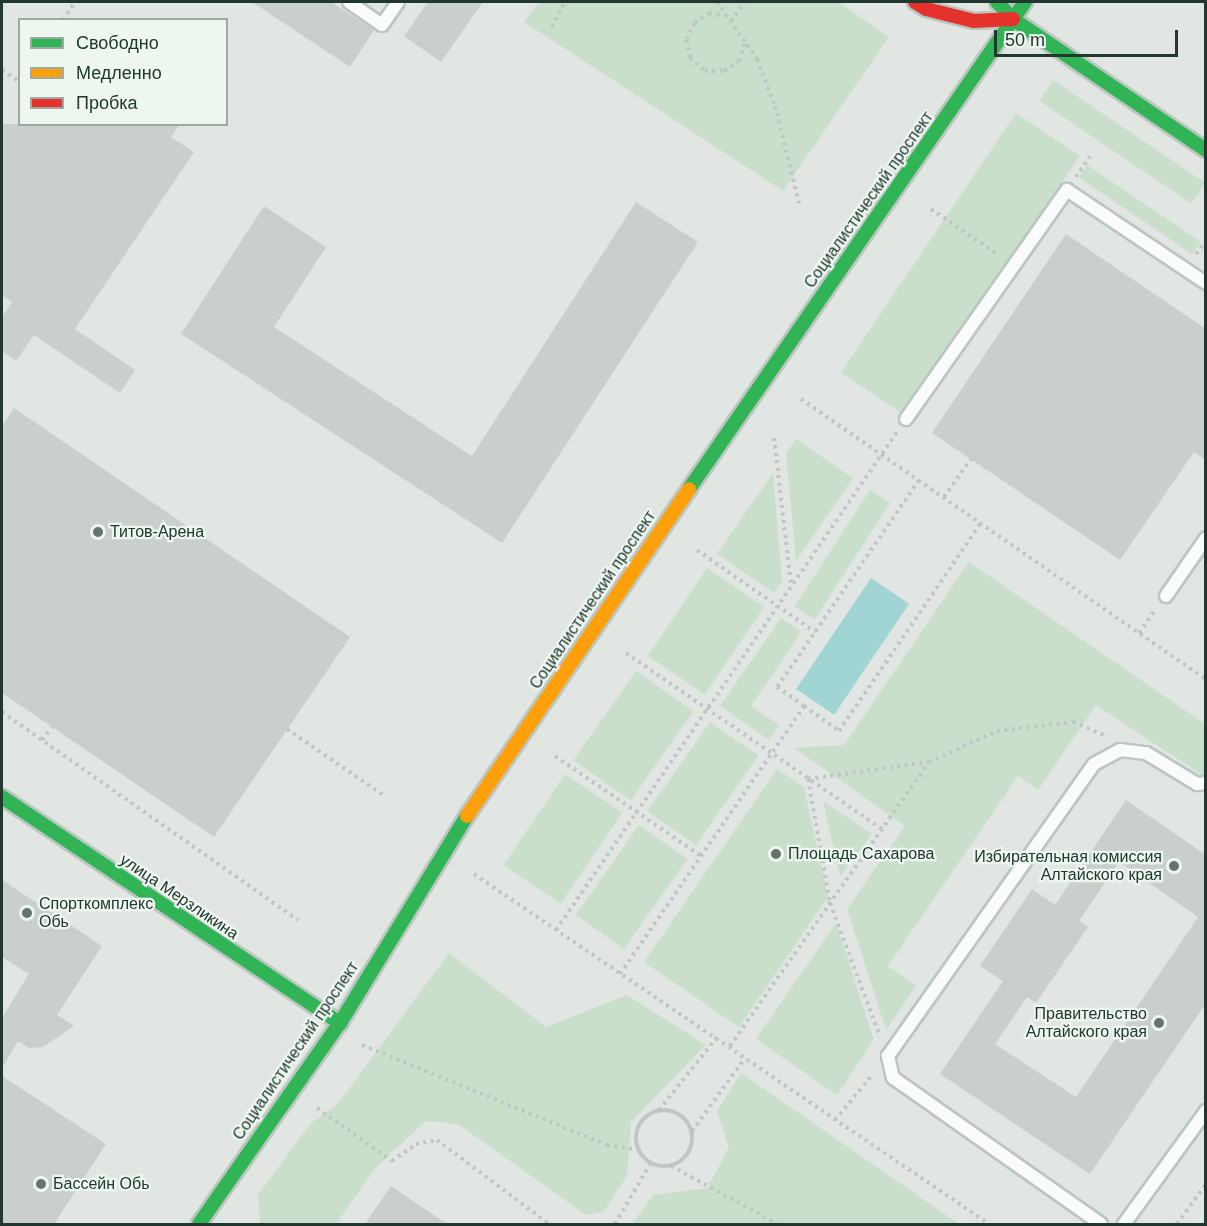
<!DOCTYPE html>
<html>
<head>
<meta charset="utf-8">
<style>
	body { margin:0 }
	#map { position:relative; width:1207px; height:1226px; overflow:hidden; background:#e1e6e3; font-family:Arial,sans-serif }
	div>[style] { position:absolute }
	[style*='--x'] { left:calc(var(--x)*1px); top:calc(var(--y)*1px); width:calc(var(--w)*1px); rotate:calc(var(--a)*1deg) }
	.green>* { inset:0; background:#c9dfcc; transform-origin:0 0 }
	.water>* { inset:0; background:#a1d5d4; transform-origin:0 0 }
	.building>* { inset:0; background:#c9cfcc }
	.path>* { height:4px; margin-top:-2px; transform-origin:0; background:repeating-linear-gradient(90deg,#bec7c3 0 3px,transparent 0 7.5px) }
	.path>.ring { margin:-2px; padding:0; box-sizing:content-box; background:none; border:4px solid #bec7c3; border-radius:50% }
	.roads { filter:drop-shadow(2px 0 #bcc6c1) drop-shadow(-2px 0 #bcc6c1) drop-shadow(0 2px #bcc6c1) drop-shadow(0 -2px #bcc6c1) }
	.lane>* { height:12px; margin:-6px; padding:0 6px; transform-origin:6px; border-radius:6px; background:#fafbfb }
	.fast>* { height:14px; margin:-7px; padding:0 7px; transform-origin:7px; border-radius:7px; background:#30b455 }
	.slow>* { height:14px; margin:-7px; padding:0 7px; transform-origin:7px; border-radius:7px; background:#ff9f0a }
	.jam>* { height:14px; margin:-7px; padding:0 7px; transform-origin:7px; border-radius:7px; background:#e5322d }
	.dots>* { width:16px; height:16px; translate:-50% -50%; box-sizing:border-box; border:3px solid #eef6f0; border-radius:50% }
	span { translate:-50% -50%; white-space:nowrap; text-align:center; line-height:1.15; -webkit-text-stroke:4.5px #eef6f0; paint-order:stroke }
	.street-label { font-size:16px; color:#20382d }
	.poi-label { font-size:16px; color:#20382d }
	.left { translate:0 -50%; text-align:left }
	.right { translate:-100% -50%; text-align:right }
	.frame { position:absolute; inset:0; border:3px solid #20382d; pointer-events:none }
	.legend { position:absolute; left:18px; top:18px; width:210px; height:108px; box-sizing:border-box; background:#eef6f0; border:2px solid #9caaa2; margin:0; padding:8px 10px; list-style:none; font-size:18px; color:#20382d }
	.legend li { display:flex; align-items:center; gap:12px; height:30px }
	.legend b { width:30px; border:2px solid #9caaa2 }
	.scale { position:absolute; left:994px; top:30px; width:184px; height:27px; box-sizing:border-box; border:3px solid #20382d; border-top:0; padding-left:8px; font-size:18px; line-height:21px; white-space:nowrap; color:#20382d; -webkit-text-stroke:4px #eef6f0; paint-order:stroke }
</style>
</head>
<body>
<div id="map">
	<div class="green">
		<div style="clip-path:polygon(539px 2px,838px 2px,889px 37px,783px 191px,524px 22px)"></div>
		<div style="left:1053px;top:80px;width:184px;height:25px;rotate:34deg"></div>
		<div style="left:1016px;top:113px;width:77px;height:313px;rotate:34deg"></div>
		<div style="left:1087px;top:165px;width:137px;height:15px;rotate:34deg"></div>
		<div style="clip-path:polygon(796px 439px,853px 478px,796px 561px,786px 453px)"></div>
		<div style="clip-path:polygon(773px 473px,782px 581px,774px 593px,717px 554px)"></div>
		<div style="left:870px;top:490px;width:24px;height:139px;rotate:33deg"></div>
		<div style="clip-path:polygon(969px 562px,1205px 724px,1205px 777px,1096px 705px,1038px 790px,1018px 776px,888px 966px,916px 986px,886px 1030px,847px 909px,905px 826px,794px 748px,844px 745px)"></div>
		<div style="left:707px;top:568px;width:69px;height:106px;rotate:34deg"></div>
		<div style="clip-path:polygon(781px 618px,801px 632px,751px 706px,779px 725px,769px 740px,720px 706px)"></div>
		<div style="left:636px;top:671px;width:70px;height:109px;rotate:35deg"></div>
		<div style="left:710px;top:722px;width:59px;height:109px;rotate:35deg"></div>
		<div style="clip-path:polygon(777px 769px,804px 787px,828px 897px,739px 1027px,644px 962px)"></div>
		<div style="left:565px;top:774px;width:69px;height:110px;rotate:34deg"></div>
		<div style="clip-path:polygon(823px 801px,872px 834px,840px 876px)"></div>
		<div style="left:639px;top:825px;width:59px;height:110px;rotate:35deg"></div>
		<div style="clip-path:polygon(836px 923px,874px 1040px,837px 1095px,756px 1039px)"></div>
		<div style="clip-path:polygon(449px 953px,546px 1027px,627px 995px,706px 1045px,631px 1122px,627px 1176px,604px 1211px,586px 1215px,458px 1124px,426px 1121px,376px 1167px,336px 1224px,260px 1224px,258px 1195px,311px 1123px,337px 1105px)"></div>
		<div style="clip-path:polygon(741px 1073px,959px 1224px,632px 1224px,653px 1195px,707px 1188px,729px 1148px,717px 1111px)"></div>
	</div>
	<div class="water">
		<div style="left:871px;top:578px;width:46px;height:134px;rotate:34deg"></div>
	</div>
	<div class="building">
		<div style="clip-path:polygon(252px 2px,331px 2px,374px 30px,350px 67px)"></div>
		<div style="clip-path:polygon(428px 2px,483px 2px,441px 62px,404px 36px)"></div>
		<div style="clip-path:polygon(2px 124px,180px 124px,171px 137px,194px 152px,75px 329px,135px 370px,120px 393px,34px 335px,16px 361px,2px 351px,2px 318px,12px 302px,2px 295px)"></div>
		<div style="clip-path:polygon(636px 202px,698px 242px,502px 543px,181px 334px,264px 206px,326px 247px,274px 327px,472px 456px)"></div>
		<div style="clip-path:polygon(1066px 234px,1206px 329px,1206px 460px,1194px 452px,1120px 560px,932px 433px)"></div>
		<div style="clip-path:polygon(14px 408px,350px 637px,214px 837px,2px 693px,2px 426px)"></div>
		<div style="clip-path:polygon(evenodd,1126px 800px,1206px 855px,1206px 1003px,1090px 1174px,940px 1074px,1003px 981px,980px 966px,1032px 889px,1055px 905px,1126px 800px,1119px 862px,1198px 917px,1076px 1097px,995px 1044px,1027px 997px,1036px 1003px,1088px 927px,1079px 921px,1119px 862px)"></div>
		<div style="clip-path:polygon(2px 880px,102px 946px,57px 1015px,74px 1026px,43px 1047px,29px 1048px,18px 1041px,2px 1068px,2px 1018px,29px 974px,2px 957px)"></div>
		<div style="clip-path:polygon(2px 1076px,106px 1144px,54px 1224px,2px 1224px)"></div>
		<div style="clip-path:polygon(391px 1186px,447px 1224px,365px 1224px)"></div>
	</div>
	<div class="path">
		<div style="--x:717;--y:2;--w:70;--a:54.9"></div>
		<div style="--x:757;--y:59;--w:50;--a:69"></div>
		<div style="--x:775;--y:106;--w:100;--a:76.1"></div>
		<div style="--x:727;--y:16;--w:17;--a:-170"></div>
		<div style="--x:710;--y:13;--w:19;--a:148"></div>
		<div style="--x:694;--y:23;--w:19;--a:115"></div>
		<div style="--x:686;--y:40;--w:18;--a:77"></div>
		<div style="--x:690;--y:58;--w:20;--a:41"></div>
		<div style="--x:705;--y:71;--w:19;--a:0"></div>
		<div style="--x:724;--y:71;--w:18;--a:-34"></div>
		<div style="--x:739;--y:61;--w:19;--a:-72"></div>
		<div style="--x:63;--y:20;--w:22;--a:-56"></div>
		<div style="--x:731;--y:21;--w:24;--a:-52"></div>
		<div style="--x:552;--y:27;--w:28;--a:-63"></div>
		<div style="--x:2;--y:70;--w:22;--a:34"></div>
		<div style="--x:1076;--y:177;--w:25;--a:-56"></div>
		<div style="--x:931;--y:209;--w:83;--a:34.3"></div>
		<div style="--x:1196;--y:254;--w:17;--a:-54"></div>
		<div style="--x:801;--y:399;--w:492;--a:34.7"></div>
		<div style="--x:774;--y:438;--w:149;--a:83.4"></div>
		<div style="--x:919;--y:480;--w:251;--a:124.4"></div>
		<div style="--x:777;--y:687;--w:33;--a:35"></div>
		<div style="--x:804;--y:706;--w:43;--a:35.5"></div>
		<div style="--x:839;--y:731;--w:252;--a:-55.7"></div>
		<div style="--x:944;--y:497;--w:47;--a:-54.6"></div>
		<div style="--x:697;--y:550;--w:144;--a:34.8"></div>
		<div style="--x:1139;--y:633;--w:29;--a:-55"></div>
		<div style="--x:626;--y:653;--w:313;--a:34.5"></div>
		<div style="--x:2;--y:712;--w:362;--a:35.1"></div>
		<div style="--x:287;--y:729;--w:116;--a:34.5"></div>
		<div style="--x:42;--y:740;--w:16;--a:-52"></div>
		<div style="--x:555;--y:756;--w:177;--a:34.4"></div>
		<div style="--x:808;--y:779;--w:126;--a:79.9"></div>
		<div style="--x:830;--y:903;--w:143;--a:69.5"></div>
		<div style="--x:808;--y:779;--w:122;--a:-8"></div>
		<div style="--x:474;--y:874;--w:623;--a:34.2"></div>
		<div style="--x:556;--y:930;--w:604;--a:-55.6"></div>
		<div style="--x:620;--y:974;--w:325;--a:-55.5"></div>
		<div style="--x:362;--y:1045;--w:265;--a:22.2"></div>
		<div style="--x:607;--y:1145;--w:31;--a:9"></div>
		<div style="--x:730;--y:1046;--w:347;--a:-55"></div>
		<div style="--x:929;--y:762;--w:75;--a:-24.5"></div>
		<div style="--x:997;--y:731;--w:77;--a:-6.8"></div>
		<div style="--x:1073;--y:722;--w:38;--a:23"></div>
		<div style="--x:317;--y:1108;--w:92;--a:35.2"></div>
		<div style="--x:392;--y:1161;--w:29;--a:-35"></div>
		<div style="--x:416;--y:1144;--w:21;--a:-11"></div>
		<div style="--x:437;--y:1140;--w:140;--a:36.9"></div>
		<div class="ring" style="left:636px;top:1110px;width:52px;height:52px"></div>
		<div style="--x:659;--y:1110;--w:93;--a:-51.5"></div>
		<div style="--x:835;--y:1120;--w:60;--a:-50.4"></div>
		<div style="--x:692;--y:1131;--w:90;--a:-54"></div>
		<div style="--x:671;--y:1166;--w:122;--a:28.5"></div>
		<div style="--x:615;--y:1224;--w:69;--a:-59.7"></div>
		<div style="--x:1177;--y:1224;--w:49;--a:-54.1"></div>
	</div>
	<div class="roads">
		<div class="lane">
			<div style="--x:349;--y:2;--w:40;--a:34.9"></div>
			<div style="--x:382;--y:25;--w:28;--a:-55"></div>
			<div style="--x:906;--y:419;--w:280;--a:-54.9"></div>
			<div style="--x:1067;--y:190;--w:167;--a:33.8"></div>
			<div style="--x:1166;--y:596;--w:70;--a:-55.4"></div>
			<div style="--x:1101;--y:1224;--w:254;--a:-144.9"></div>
			<div style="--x:893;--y:1078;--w:23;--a:-103"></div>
			<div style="--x:888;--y:1056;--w:357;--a:-54.8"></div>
			<div style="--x:1094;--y:764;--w:30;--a:-28"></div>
			<div style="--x:1120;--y:750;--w:26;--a:7"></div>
			<div style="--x:1146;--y:753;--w:60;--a:31.3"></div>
			<div style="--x:1197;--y:784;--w:9;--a:-6"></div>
			<div style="--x:1124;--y:1224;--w:140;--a:-54"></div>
		</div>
		<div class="fast">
			<div style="--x:997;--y:2;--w:23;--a:47"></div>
			<div style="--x:1013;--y:19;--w:233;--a:34.2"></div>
			<div style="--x:689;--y:489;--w:592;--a:-55.4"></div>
			<div style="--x:2;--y:797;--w:407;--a:33.8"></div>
			<div style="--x:199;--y:1224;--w:246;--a:-55"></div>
			<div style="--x:340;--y:1023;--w:243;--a:-58.5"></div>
		</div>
		<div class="slow">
			<div style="--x:467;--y:816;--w:395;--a:-55.8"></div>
		</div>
		<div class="jam">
			<div style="--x:915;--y:2;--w:13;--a:32"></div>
			<div style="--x:926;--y:9;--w:49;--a:14"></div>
			<div style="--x:974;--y:21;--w:39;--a:-3"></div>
		</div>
	</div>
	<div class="dots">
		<div style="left:98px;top:532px;background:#64756d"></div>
		<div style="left:776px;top:854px;background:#64756d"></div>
		<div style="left:1174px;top:866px;background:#64756d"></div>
		<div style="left:27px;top:913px;background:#64756d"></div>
		<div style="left:1159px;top:1023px;background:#64756d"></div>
		<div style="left:41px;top:1184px;background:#64756d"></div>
	</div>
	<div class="street-label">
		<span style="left:869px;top:200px;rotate:-55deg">Социалистический проспект</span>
		<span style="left:593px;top:600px;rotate:-56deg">Социалистический проспект</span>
		<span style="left:179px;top:897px;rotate:34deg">улица Мерзликина</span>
		<span style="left:296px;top:1051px;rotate:-56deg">Социалистический проспект</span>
	</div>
	<div class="poi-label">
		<span class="left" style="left:110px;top:532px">Титов-Арена</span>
		<span class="left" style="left:788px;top:854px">Площадь Сахарова</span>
		<span class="right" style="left:1162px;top:866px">Избирательная комиссия<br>Алтайского края</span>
		<span class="left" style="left:39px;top:913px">Спорткомплекс<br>Обь</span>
		<span class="right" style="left:1147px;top:1023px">Правительство<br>Алтайского края</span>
		<span class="left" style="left:53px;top:1184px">Бассейн Обь</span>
	</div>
	<div class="frame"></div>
	<ul class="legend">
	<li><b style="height:8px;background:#30b455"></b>Свободно</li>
	<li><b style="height:8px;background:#ff9f0a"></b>Медленно</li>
	<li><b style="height:8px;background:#e5322d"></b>Пробка</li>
	</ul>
	<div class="scale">50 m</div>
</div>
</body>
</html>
